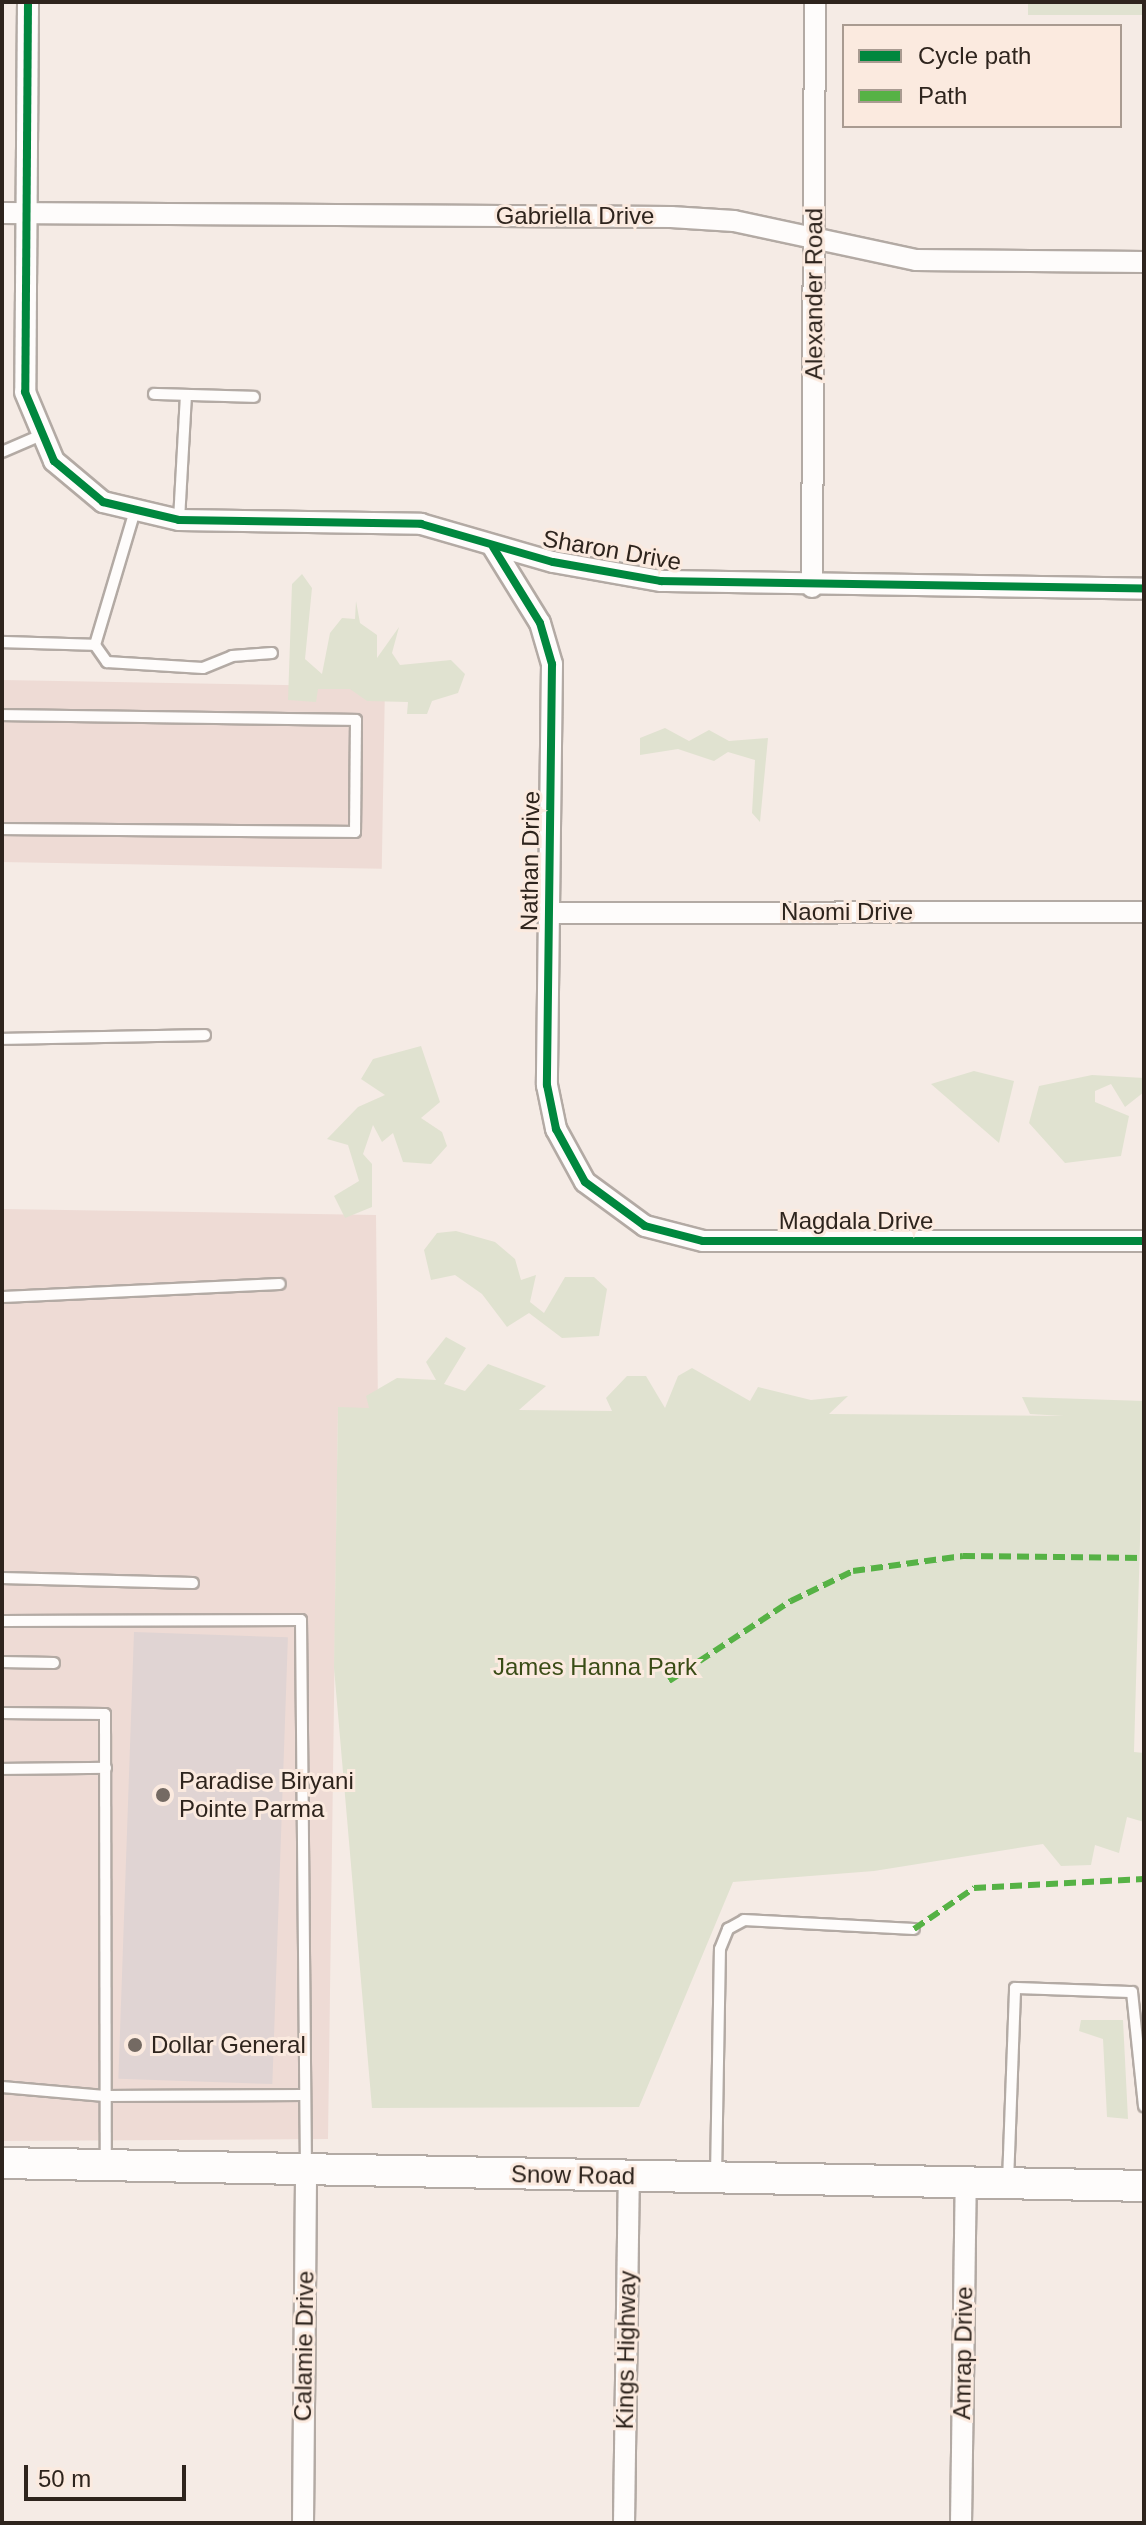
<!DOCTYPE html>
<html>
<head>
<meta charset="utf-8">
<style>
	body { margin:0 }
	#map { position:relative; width:1146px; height:2525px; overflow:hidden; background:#f5ebe5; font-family:Helvetica,sans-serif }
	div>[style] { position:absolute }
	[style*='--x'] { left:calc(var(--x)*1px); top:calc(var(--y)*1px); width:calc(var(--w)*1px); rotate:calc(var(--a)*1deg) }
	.commercial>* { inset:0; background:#eedbd5; transform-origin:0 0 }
	.green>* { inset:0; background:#e0e2d0; transform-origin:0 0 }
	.building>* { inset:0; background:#e0d4d3; transform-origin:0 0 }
	.roads { filter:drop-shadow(2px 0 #b3aaa4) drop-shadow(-2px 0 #b3aaa4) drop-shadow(0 2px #b3aaa4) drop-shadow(0 -2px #b3aaa4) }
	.lane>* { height:10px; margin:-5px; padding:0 5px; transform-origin:5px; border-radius:5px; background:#fefcfb }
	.street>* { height:20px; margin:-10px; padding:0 10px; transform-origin:10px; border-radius:10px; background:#fefcfb }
	.primary>* { height:30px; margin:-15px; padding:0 15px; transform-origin:15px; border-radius:15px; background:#fefcfb }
	.quiet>* { height:6px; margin-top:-3px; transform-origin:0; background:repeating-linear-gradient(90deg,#56b245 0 12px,transparent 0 18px) }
	.cycleway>* { height:8px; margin:-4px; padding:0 4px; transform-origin:4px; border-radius:4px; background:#00873e }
	.dots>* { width:22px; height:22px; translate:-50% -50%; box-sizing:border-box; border:4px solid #fbeadf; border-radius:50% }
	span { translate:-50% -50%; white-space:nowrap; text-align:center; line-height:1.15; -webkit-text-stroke:6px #fbeadf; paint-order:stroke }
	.street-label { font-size:24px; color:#2e241d }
	.park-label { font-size:24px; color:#3a4c16 }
	.poi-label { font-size:24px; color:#2e241d }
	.left { translate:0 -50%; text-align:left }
	.frame { position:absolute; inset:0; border:4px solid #2e241d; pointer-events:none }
	.legend { position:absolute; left:842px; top:24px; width:280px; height:104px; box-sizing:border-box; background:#fbeadf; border:2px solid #a99b91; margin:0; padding:10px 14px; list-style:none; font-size:24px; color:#2e241d }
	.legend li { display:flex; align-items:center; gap:16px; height:40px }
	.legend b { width:40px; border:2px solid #a99b91 }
	.scale { position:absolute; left:24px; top:2465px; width:162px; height:36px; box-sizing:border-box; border:4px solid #2e241d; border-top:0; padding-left:10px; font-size:24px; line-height:28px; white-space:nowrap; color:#2e241d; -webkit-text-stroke:6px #fbeadf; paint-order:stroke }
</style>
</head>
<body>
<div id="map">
	<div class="commercial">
		<div style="left:2px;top:680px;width:383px;height:182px;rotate:1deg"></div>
		<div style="clip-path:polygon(2px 1209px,376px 1215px,378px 1408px,338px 1408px,328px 2139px,2px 2141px)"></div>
	</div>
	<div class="green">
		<div style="left:1028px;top:2px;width:116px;height:13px"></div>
		<div style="clip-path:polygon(302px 574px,312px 588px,305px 659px,322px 674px,330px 633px,342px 618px,355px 619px,356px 601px,360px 623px,377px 635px,377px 658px,399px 627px,392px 653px,400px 665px,451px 660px,465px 674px,458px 693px,432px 701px,427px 714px,407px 714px,408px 702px,367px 701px,350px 689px,318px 689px,316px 702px,288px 700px,292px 584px)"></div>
		<div style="clip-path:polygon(665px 728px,689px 741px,709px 730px,729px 741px,768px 738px,760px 822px,752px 813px,755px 760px,728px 752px,714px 761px,678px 749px,640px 755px,640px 738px)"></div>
		<div style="clip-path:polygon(421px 1046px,440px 1102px,421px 1118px,442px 1132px,447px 1146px,431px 1164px,403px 1162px,393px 1133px,382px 1142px,373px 1125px,363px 1154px,372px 1164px,372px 1207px,345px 1218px,334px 1196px,359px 1181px,348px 1145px,327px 1139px,358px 1107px,385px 1095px,361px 1079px,373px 1059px)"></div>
		<div style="clip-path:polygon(974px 1071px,1014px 1081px,999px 1143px,931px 1084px)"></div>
		<div style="clip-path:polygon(1092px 1075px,1144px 1078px,1144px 1092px,1125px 1107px,1111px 1084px,1095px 1091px,1095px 1102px,1129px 1116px,1121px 1156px,1065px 1163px,1029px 1123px,1039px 1086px)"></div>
		<div style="clip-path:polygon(456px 1231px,495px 1242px,515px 1259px,521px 1280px,536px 1275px,530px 1302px,544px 1313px,565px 1277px,594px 1277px,607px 1289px,599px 1336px,562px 1338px,529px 1313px,507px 1327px,482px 1294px,455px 1275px,431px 1280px,424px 1250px,437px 1233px)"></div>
		<div style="clip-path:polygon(446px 1337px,466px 1348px,444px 1384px,465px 1391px,488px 1364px,546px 1386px,519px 1410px,612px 1411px,606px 1398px,627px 1376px,646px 1376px,665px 1408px,678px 1376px,692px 1368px,750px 1401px,758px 1387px,811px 1400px,848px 1396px,829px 1414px,1064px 1416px,1030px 1414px,1022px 1397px,1144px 1401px,1134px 1752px,1144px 1753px,1144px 1822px,1127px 1817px,1119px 1853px,1095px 1845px,1091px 1865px,1061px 1866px,1043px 1844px,874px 1871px,733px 1882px,639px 2107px,372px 2108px,334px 1668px,338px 1407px,369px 1408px,366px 1396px,397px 1378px,436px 1380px,426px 1362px)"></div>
		<div style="clip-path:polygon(1081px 2020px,1123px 2020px,1128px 2119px,1107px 2117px,1103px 2039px,1079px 2031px)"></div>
	</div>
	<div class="building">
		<div style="left:134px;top:1632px;width:154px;height:447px;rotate:2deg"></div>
	</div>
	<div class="roads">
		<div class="lane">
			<div style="--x:154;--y:394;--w:100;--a:1.7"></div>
			<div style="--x:2;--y:452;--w:40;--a:-23.4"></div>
			<div style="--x:134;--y:514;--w:137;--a:106.6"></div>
			<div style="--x:95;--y:645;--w:21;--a:55"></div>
			<div style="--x:107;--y:662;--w:96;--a:3.6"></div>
			<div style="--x:203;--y:668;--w:31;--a:-22"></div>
			<div style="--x:232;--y:656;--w:40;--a:-4.3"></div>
			<div style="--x:179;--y:520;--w:125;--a:-86.8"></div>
			<div style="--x:2;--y:642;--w:93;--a:1.8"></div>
			<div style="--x:2;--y:715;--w:354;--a:0.8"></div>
			<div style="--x:356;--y:720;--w:112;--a:90.5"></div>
			<div style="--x:355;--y:832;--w:353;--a:-179.5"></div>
			<div style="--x:2;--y:1039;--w:203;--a:-1.1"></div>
			<div style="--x:2;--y:1297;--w:278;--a:-2.7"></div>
			<div style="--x:2;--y:1578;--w:191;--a:1.5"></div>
			<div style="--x:2;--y:1621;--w:299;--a:-0.2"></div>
			<div style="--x:301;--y:1620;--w:547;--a:89.48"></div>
			<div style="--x:2;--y:1662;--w:52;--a:1.1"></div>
			<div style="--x:2;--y:1713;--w:103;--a:0.6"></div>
			<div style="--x:105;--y:1714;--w:449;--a:89.9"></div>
			<div style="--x:2;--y:1769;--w:104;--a:-0.6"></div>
			<div style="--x:2;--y:2087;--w:103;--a:5"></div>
			<div style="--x:105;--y:2096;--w:198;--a:-0.3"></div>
			<div style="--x:716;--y:2176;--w:227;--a:-89"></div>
			<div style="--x:720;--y:1949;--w:22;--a:-68"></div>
			<div style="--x:728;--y:1929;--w:18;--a:-29"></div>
			<div style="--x:744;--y:1920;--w:170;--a:3"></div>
			<div style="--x:1008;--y:2182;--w:194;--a:-87.9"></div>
			<div style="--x:1015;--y:1988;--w:117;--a:2"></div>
			<div style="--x:1132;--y:1992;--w:115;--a:84"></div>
		</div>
		<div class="street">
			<div style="--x:28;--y:2;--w:390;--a:90.4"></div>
			<div style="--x:25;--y:392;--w:75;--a:67.2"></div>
			<div style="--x:54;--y:461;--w:64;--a:39.9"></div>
			<div style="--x:103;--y:502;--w:78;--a:13.3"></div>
			<div style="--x:179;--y:520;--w:242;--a:0.9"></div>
			<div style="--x:421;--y:524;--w:137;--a:16.1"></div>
			<div style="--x:553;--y:562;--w:110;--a:10"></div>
			<div style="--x:661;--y:581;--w:483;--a:0.9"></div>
			<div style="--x:2;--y:213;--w:669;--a:0.34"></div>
			<div style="--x:671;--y:217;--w:63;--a:3.6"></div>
			<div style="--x:734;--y:221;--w:186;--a:12.1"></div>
			<div style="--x:916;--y:260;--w:228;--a:0.5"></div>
			<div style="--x:493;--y:547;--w:89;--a:58.3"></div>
			<div style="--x:540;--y:623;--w:43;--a:73.7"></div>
			<div style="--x:552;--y:664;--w:421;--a:90.7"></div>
			<div style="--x:547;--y:1085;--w:45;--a:78.4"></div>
			<div style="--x:556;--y:1129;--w:60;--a:61.3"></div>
			<div style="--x:585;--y:1182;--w:74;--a:36.3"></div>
			<div style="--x:645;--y:1226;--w:60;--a:14.5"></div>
			<div style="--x:703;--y:1241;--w:441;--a:0"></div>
			<div style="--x:812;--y:587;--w:585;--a:-89.71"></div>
			<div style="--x:550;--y:913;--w:594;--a:-0.1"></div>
			<div style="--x:303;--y:2523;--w:354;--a:-89.5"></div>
			<div style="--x:624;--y:2523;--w:347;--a:-89.2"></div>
			<div style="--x:961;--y:2523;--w:339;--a:-89.2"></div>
		</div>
		<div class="primary">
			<div style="--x:2;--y:2163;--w:1142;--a:1.15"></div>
		</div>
	</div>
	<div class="quiet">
		<div style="--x:669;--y:1681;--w:146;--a:-33.3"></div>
		<div style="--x:791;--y:1601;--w:69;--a:-25.8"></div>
		<div style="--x:853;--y:1571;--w:111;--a:-7.8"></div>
		<div style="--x:963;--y:1556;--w:181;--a:0.6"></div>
		<div style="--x:914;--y:1929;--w:73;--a:-34.3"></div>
		<div style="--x:974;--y:1888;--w:170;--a:-3"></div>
	</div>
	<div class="cycleway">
		<div style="--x:28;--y:2;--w:390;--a:90.4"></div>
		<div style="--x:25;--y:392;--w:75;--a:67.2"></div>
		<div style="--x:54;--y:461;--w:64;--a:39.9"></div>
		<div style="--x:103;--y:502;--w:78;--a:13.3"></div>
		<div style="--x:179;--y:520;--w:242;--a:0.9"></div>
		<div style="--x:421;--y:524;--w:137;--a:16.1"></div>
		<div style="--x:553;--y:562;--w:110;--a:10"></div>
		<div style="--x:661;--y:581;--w:483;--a:0.9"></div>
		<div style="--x:493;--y:547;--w:89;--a:58.3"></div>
		<div style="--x:540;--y:623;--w:43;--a:73.7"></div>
		<div style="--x:552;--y:664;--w:421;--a:90.7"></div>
		<div style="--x:547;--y:1085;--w:45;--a:78.4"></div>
		<div style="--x:556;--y:1129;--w:60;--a:61.3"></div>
		<div style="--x:585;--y:1182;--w:74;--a:36.3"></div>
		<div style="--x:645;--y:1226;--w:60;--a:14.5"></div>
		<div style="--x:703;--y:1241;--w:441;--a:0"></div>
	</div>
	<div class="dots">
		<div style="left:163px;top:1795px;background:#746a63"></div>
		<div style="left:135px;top:2045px;background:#746a63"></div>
	</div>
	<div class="street-label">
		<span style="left:575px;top:216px">Gabriella Drive</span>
		<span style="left:814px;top:294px;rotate:-90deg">Alexander Road</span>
		<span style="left:612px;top:550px;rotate:10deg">Sharon Drive</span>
		<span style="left:530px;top:861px;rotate:-89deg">Nathan Drive</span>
		<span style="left:847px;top:912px">Naomi Drive</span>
		<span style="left:856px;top:1221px">Magdala Drive</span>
		<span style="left:573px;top:2175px;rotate:1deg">Snow Road</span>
		<span style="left:304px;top:2346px;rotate:-89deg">Calamie Drive</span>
		<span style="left:626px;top:2350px;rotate:-89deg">Kings Highway</span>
		<span style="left:963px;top:2353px;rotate:-89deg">Amrap Drive</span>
	</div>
	<div class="park-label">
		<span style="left:595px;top:1667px">James Hanna Park</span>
	</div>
	<div class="poi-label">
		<span class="left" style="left:179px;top:1795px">Paradise Biryani<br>Pointe Parma</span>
		<span class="left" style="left:151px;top:2045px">Dollar General</span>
	</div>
	<div class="frame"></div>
	<ul class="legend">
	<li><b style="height:10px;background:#00873e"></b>Cycle path</li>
	<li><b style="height:10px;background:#56b245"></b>Path</li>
	</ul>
	<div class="scale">50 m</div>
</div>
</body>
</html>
